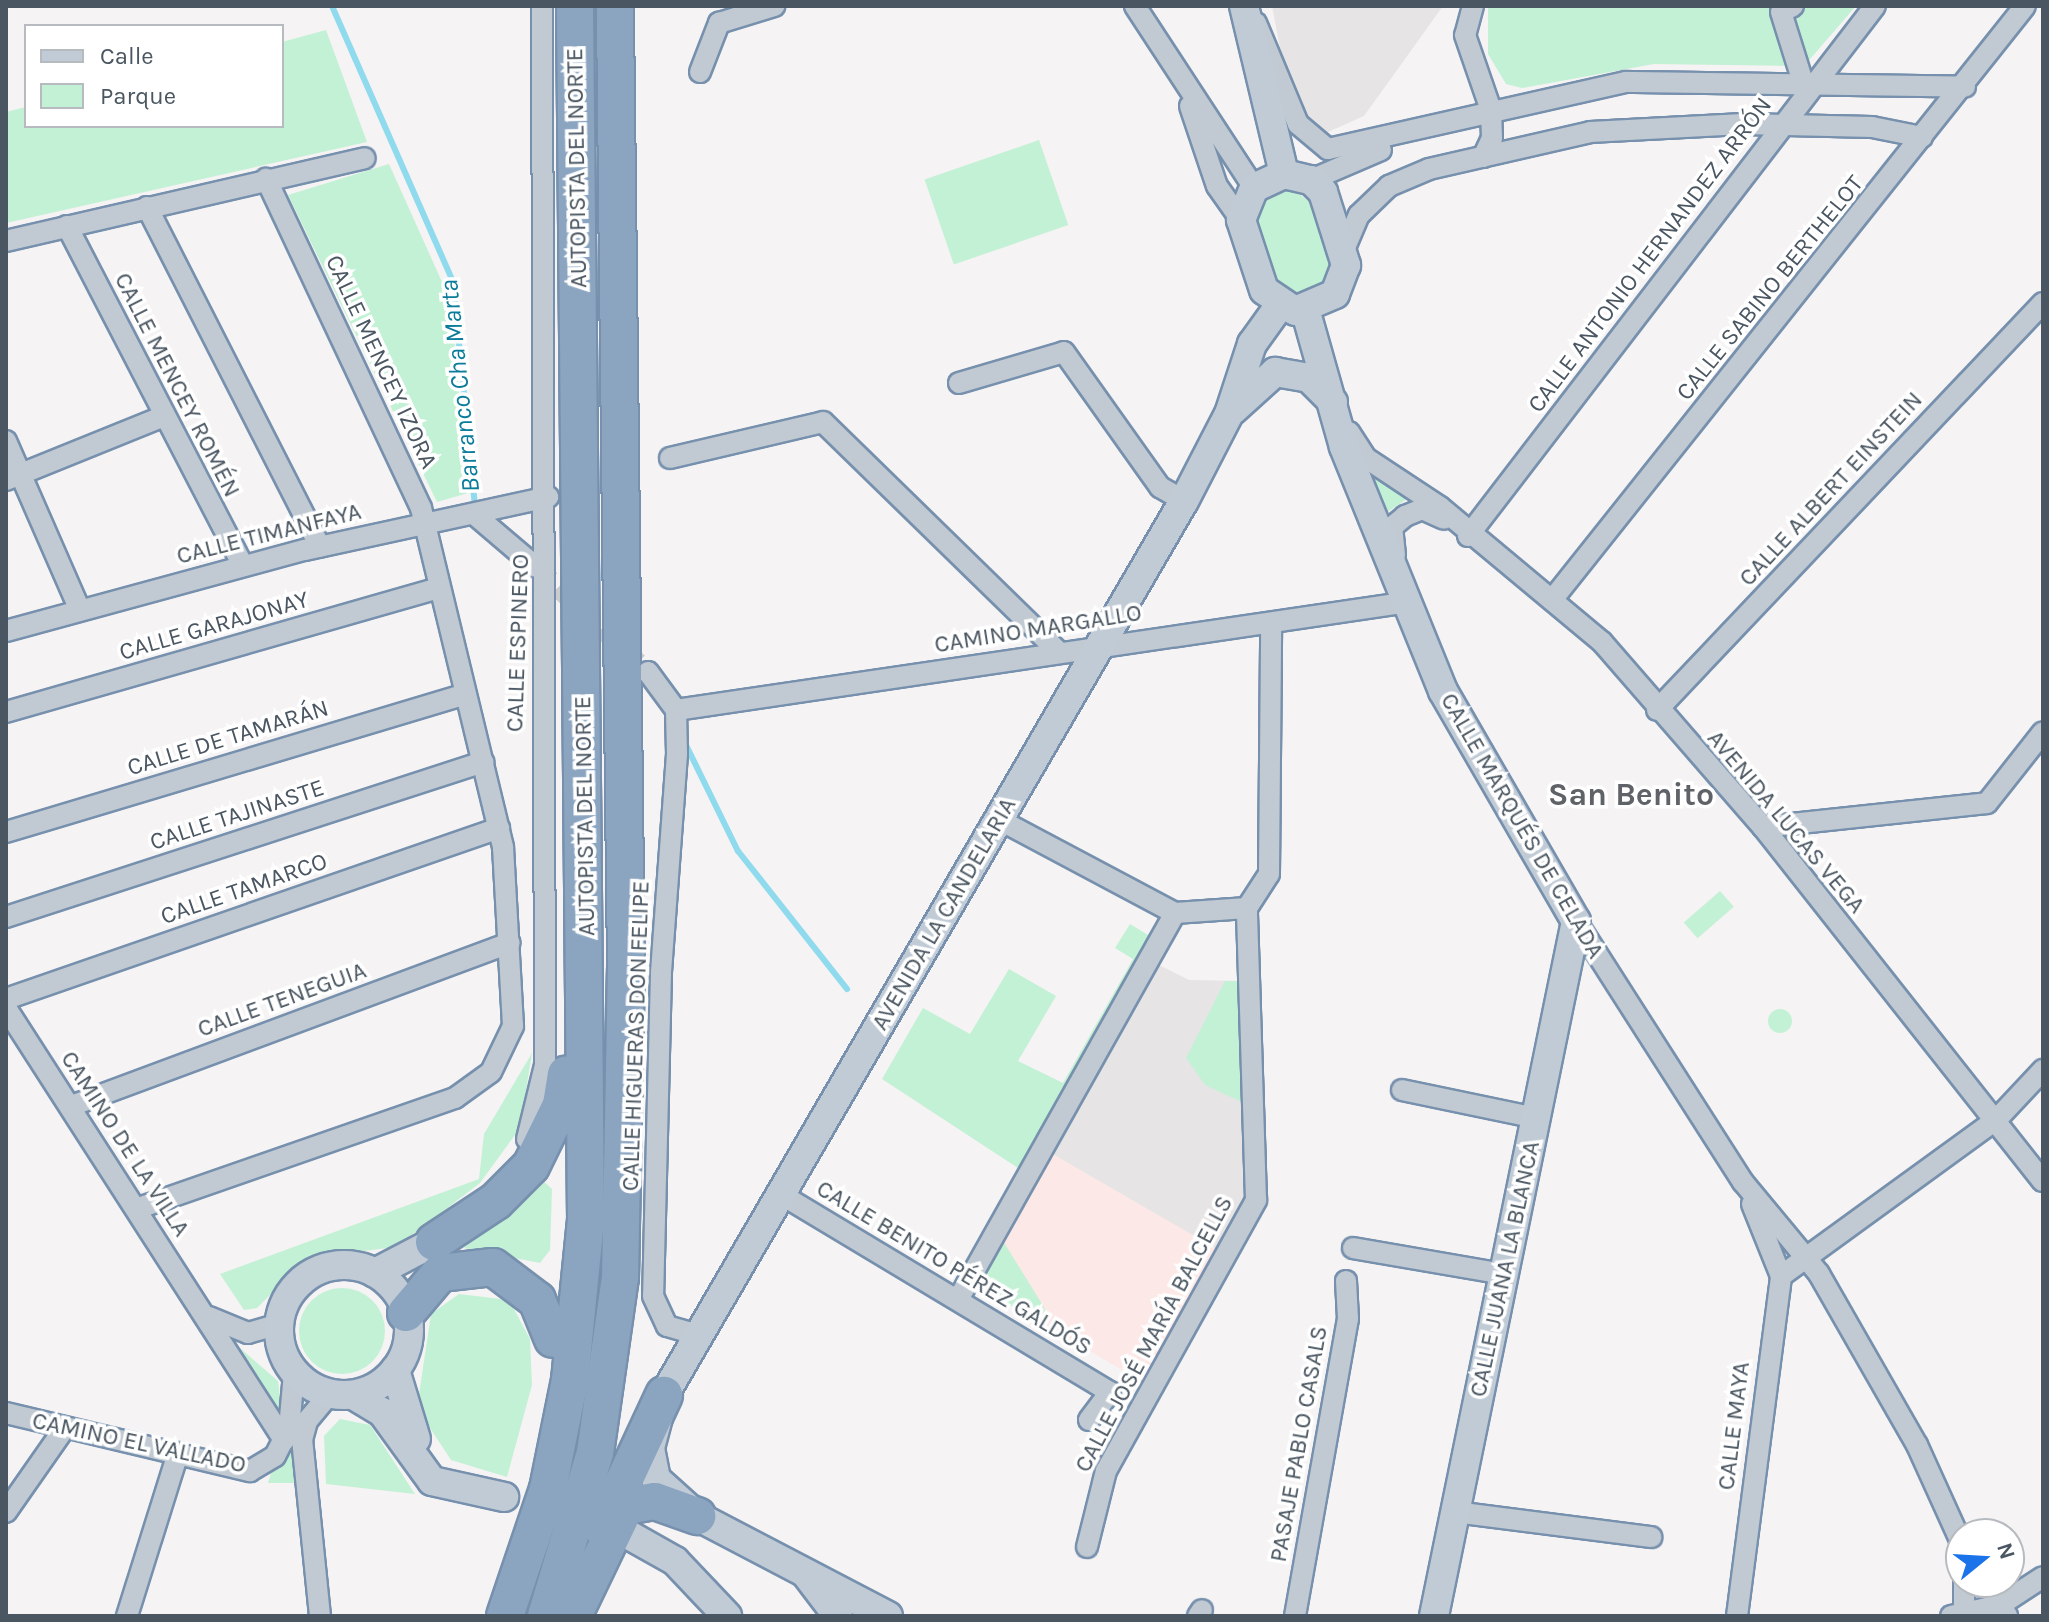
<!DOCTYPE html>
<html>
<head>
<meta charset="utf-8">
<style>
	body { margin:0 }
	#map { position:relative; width:2049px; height:1622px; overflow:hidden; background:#f5f3f3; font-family:Karla,sans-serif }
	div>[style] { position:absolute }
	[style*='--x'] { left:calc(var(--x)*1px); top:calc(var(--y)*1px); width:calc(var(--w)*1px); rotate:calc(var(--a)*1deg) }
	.education>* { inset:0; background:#e6e4e5 }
	.medical>* { inset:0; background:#fce8e6; transform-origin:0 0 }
	.green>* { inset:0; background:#c3f1d5; transform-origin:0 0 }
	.round { border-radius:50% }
	.stream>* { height:6px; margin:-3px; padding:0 3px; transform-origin:3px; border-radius:3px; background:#90daee }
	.street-tunnel>* { height:20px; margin-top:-10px; transform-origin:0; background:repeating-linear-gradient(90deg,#caccce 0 20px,transparent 0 30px) }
	.roads { filter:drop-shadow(2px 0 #7690ad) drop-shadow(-2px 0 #7690ad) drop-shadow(0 2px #7690ad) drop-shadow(0 -2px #7690ad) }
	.street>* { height:20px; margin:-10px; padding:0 10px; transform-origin:10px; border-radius:10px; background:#c1cad2 }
	.secondary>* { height:28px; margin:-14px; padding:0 14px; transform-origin:14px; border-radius:14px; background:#c1cbd6 }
	.secondary>.ring { margin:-14px; padding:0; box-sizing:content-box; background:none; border:28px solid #c1cbd6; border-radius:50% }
	.highway>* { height:36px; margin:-18px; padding:0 18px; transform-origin:18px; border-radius:18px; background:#8ba5c1 }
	span { translate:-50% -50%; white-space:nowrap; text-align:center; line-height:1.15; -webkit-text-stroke:7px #fff; paint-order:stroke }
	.street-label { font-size:24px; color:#4a5661 }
	.water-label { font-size:26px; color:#0c7c9b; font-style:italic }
	.district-label { font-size:32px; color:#5f6368; font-weight:700 }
	.frame { position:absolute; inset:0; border:8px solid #4a5661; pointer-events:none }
	.legend { position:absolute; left:24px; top:24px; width:260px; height:104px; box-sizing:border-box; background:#fff; border:2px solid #b7bbc0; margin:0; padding:10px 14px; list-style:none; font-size:24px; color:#4a5661 }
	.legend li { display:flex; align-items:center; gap:16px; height:40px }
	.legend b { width:40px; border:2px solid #b7bbc0 }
	.north { position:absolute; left:1945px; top:1518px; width:80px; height:80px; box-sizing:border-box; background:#fff; border:2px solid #b7bbc0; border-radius:50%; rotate:72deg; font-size:22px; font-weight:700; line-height:32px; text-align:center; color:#4a5661 }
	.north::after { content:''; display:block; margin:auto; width:28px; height:36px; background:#1a73e8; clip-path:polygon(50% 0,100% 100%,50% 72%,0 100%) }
</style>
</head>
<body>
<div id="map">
	<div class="education">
		<div style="clip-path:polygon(1272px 6px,1443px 6px,1364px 116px,1328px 132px,1309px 129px,1290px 100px)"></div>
		<div style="clip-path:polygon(1153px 962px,1189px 980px,1242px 981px,1250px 1196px,1219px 1251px,1049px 1152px)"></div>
	</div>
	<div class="medical">
		<div style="left:1049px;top:1152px;width:197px;height:152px;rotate:30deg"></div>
	</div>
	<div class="green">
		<div style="clip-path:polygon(1488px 6px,1856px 6px,1804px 66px,1654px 64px,1522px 88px,1506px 84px,1488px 54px)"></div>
		<div style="clip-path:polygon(326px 30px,367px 142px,6px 223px,6px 112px,26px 107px,26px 126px,282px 126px,282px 42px)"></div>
		<div style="left:1039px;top:140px;width:90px;height:121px;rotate:71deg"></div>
		<div style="clip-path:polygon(389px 164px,451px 302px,468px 493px,437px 502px,288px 195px)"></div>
		<div style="clip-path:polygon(1293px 189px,1317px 208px,1333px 258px,1325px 285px,1307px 295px,1276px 287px,1252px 227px,1265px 196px)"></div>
		<div style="clip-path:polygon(1359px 462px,1410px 497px,1386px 513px)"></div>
		<div style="left:1720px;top:891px;width:21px;height:48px;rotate:49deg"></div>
		<div style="clip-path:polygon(1130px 924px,1153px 938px,1024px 1172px,882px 1079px,923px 1008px,970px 1034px,1009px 969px,1056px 996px,1018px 1061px,1063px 1083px,1133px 959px,1115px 948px)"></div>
		<div style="clip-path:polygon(1225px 981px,1242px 981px,1246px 1104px,1205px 1085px,1186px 1058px)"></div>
		<div class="round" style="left:1768px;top:1009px;width:24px;height:24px"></div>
		<div style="clip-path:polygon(532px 1053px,520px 1128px,480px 1183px,396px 1247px,307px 1258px,257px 1308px,244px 1310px,220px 1274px,479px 1179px,484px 1134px)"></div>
		<div style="clip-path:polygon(541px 1179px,552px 1189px,550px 1250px,540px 1263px,464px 1248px)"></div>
		<div style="clip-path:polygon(1000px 1236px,1050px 1317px,1040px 1323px,973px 1284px)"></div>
		<div class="round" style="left:299px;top:1288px;width:86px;height:86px"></div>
		<div style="clip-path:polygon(459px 1294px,509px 1300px,530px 1339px,532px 1385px,507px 1477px,451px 1460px,417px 1408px,431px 1314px)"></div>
		<div style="clip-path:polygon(240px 1348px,278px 1381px,282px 1414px)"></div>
		<div style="clip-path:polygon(340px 1419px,370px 1425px,415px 1494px,326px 1484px,324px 1436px)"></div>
		<div style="clip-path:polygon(293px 1438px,297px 1483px,268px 1483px,272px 1470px)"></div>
	</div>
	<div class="stream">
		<div style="--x:332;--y:6;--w:301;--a:66.3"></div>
		<div style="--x:453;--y:282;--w:227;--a:84.4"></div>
		<div style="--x:684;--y:741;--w:123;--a:63.9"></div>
		<div style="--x:738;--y:851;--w:176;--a:51.7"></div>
	</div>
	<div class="street-tunnel">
		<div style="--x:536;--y:567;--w:154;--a:43.2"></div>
	</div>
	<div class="roads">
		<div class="street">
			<div style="--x:1135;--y:6;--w:217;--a:56.8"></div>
			<div style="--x:1473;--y:6;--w:30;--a:105"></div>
			<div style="--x:1465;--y:35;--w:79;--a:70.9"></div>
			<div style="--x:1491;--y:110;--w:28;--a:88"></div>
			<div style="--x:1492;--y:138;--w:21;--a:115"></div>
			<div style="--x:1793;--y:6;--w:13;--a:153"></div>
			<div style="--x:1781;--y:12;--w:73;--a:72.6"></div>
			<div style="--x:1256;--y:23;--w:109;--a:67.4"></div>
			<div style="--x:1298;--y:124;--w:39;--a:40"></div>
			<div style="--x:1328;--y:149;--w:305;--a:-12.7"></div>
			<div style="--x:1626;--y:82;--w:339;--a:0.8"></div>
			<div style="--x:700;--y:72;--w:53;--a:-68.8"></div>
			<div style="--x:719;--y:23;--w:58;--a:-17.2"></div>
			<div style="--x:1190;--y:106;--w:84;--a:71.4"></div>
			<div style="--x:1217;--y:186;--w:42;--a:54.8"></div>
			<div style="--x:1311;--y:180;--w:76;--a:-23.2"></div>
			<div style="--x:147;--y:207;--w:381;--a:63"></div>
			<div style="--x:67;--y:226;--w:383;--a:62.6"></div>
			<div style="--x:6;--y:241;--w:368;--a:-13"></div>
			<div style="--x:1344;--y:250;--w:38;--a:-67"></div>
			<div style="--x:1359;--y:215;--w:42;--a:-44"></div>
			<div style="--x:1389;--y:186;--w:43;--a:-23"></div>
			<div style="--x:1429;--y:169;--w:165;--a:-12.9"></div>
			<div style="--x:1590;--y:132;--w:153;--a:-3"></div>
			<div style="--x:1743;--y:124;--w:129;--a:1.3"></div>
			<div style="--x:1872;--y:127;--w:51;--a:11.3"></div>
			<div style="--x:959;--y:383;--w:109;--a:-16.4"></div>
			<div style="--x:1064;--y:352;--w:166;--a:54.6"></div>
			<div style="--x:1160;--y:487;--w:28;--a:30"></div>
			<div style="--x:1349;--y:432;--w:31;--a:57"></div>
			<div style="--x:1366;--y:458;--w:89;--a:33.5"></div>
			<div style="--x:1440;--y:507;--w:211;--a:39.8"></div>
			<div style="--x:1602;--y:642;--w:245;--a:49"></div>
			<div style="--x:1763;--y:827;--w:451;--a:51.7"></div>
			<div style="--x:6;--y:441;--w:184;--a:66.4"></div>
			<div style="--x:670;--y:458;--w:157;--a:-13.2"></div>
			<div style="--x:823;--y:422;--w:330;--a:44.3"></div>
			<div style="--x:6;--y:480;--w:168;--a:-22"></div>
			<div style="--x:475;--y:515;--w:80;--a:40.4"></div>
			<div style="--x:1468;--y:536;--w:668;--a:-52.48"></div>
			<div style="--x:1395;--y:555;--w:28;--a:-96"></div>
			<div style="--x:1392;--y:527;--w:17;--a:-40"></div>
			<div style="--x:1405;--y:516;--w:18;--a:-22"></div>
			<div style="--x:1422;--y:509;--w:24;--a:24"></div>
			<div style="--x:1552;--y:600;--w:759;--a:-51.47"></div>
			<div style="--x:6;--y:631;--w:310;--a:-15.2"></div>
			<div style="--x:305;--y:550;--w:249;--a:-12.3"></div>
			<div style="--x:648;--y:672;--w:47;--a:53.6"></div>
			<div style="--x:676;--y:710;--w:44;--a:88.7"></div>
			<div style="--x:677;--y:754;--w:220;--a:94.2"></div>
			<div style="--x:661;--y:973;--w:323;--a:91.4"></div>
			<div style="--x:653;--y:1296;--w:33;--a:65"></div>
			<div style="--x:667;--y:1326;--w:35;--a:16"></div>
			<div style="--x:676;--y:710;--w:740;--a:-8.39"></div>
			<div style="--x:1408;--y:602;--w:12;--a:-104"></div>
			<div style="--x:1657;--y:710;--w:561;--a:-46.52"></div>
			<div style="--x:6;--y:712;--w:447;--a:-16"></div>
			<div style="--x:998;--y:819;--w:200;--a:28"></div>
			<div style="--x:1175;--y:913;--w:72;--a:-4"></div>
			<div style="--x:1763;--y:827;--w:225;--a:-6.1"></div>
			<div style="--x:1987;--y:803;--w:90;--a:-51.7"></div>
			<div style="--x:6;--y:832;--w:479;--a:-16.7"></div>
			<div style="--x:6;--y:917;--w:502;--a:-18"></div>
			<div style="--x:1576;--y:921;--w:310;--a:57.4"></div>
			<div style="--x:1743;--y:1182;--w:119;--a:50.4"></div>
			<div style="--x:1819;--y:1274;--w:197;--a:60.2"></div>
			<div style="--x:1917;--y:1445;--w:107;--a:65.6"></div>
			<div style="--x:6;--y:999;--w:522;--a:-19.13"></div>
			<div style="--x:6;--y:1008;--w:514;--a:57.24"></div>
			<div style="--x:1402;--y:1090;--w:137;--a:11.8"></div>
			<div style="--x:71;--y:1106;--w:468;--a:-20.4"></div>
			<div style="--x:527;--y:1139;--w:76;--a:-76.3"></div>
			<div style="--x:545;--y:1065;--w:1059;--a:-90.16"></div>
			<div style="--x:782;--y:1195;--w:383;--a:31"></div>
			<div style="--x:1110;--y:1392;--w:35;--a:127"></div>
			<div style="--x:1752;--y:1204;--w:78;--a:68.1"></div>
			<div style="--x:136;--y:1209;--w:338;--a:-19.2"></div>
			<div style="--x:455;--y:1098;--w:44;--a:-35.8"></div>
			<div style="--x:491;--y:1072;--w:51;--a:-64.4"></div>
			<div style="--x:513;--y:1026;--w:179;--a:-93.2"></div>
			<div style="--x:503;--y:847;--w:349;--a:-103.6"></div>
			<div style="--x:421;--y:508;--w:364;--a:-115.2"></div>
			<div style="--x:1353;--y:1248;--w:153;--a:9.8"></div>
			<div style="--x:959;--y:1298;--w:441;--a:-60.7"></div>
			<div style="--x:209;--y:1317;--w:42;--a:22.3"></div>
			<div style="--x:248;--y:1333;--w:32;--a:-16"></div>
			<div style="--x:6;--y:1413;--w:251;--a:13.4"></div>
			<div style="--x:250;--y:1471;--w:29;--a:-31"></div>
			<div style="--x:275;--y:1456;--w:30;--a:-63"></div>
			<div style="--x:289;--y:1429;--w:56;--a:-84.9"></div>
			<div style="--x:6;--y:1512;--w:101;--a:-55.1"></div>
			<div style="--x:1455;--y:1512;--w:198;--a:7.3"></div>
			<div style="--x:1087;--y:1547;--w:78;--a:-76"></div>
			<div style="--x:1106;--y:1471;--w:310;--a:-61"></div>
			<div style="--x:1256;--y:1200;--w:292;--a:-91.8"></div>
			<div style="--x:1247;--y:908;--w:40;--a:-57.1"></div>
			<div style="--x:1269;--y:874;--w:251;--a:-89.5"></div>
			<div style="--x:1986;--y:1582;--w:40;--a:58"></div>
			<div style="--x:127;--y:1616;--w:171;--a:-72.6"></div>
			<div style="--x:320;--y:1616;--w:177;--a:-95.8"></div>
			<div style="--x:302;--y:1440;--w:20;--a:-75"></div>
			<div style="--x:307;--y:1421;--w:35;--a:-50"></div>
			<div style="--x:1198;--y:1616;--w:7;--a:-56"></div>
			<div style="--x:1295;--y:1616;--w:302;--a:-79.9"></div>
			<div style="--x:1348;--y:1319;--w:38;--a:-93"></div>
			<div style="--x:1737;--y:1616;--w:343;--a:-82.6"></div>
			<div style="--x:1781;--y:1276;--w:266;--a:-36"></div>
			<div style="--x:1996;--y:1120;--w:69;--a:-46.8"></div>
			<div style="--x:1951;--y:1616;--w:50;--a:-12.7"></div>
			<div style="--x:2000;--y:1605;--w:51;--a:-33.1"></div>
			<div style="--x:1964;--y:1616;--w:34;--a:-90"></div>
		</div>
		<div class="secondary">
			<div style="--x:1244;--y:6;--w:173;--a:76.6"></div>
			<div style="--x:1284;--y:174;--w:28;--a:13"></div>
			<div style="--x:1311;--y:180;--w:17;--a:45"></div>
			<div style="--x:1323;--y:192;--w:77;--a:72.5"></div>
			<div style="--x:1346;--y:265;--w:31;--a:111"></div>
			<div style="--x:1335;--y:294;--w:43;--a:157"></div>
			<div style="--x:1295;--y:311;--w:37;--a:-146"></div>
			<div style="--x:1264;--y:290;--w:74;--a:-108.2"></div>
			<div style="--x:1241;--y:220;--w:35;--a:-68"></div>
			<div style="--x:1254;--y:188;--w:33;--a:-25"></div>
			<div style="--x:1305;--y:309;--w:143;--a:74.2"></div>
			<div style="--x:1344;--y:447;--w:263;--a:67.9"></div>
			<div style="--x:1443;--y:691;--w:266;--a:60"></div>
			<div style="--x:1576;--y:921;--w:709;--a:101.55"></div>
			<div style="--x:1233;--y:410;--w:57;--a:-42.1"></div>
			<div style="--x:1275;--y:372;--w:35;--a:10"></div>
			<div style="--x:1309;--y:378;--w:34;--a:45"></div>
			<div class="ring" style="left:279px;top:1265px;width:102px;height:102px"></div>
			<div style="--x:375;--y:1273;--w:67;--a:-27.7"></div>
			<div style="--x:395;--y:1370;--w:72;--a:73.1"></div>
			<div style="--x:355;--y:1396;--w:31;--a:31"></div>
			<div style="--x:382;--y:1412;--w:85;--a:54.1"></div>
			<div style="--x:432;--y:1481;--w:74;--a:12.5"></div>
			<div style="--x:620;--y:1530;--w:63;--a:29.4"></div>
			<div style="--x:675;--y:1561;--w:76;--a:46.6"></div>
			<div style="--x:806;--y:1574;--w:53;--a:52.7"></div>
			<div style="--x:888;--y:1616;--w:216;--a:-152.4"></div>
			<div style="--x:697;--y:1516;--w:55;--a:-137.9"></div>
			<div style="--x:656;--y:1479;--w:32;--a:-101"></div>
			<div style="--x:650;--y:1448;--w:55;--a:-75.2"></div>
			<div style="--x:664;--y:1395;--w:1034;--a:-59.82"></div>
			<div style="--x:1184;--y:501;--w:98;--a:-62.7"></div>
			<div style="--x:1229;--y:414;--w:74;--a:-71.8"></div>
			<div style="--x:1252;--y:344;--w:48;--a:-54.3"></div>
		</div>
		<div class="highway">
			<div style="--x:434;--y:1242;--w:74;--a:-33.5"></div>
			<div style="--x:496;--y:1201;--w:49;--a:-45"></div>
			<div style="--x:531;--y:1166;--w:68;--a:-63.8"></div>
			<div style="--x:561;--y:1105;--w:31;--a:-81"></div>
			<div style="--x:406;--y:1313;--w:52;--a:-49.6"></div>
			<div style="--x:440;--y:1273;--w:53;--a:-6.5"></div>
			<div style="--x:493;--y:1267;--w:55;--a:36.9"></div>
			<div style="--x:537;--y:1300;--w:42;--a:67.7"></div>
			<div style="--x:602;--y:1528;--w:147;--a:-65"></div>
			<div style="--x:505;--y:1616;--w:134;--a:-71.3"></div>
			<div style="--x:548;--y:1489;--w:111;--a:-78.6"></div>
			<div style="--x:570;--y:1380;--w:162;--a:-84.3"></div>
			<div style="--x:586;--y:1219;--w:1213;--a:-90.52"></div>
			<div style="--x:546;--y:1616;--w:170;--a:-73.3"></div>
			<div style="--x:595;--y:1453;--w:177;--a:-81.9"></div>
			<div style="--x:620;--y:1278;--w:310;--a:-88.9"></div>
			<div style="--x:626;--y:968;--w:962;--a:-90.66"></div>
			<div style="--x:573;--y:1616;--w:122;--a:-64.3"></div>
			<div style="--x:626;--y:1506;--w:29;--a:-10"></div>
			<div style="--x:655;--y:1501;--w:45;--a:19.7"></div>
		</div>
	</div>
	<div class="street-label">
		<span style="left:577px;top:168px;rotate:-91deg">AUTOPISTA DEL NORTE</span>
		<span style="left:1650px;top:255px;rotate:-53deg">CALLE ANTONIO HERNANDEZ ARRÓN</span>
		<span style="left:1770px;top:288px;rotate:-51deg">CALLE SABINO BERTHELOT</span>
		<span style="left:381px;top:362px;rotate:65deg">CALLE MENCEY IZORA</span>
		<span style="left:177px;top:385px;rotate:63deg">CALLE MENCEY ROMÉN</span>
		<span style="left:1831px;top:489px;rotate:-47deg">CALLE ALBERT EINSTEIN</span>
		<span style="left:269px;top:534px;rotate:-14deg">CALLE TIMANFAYA</span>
		<span style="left:214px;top:626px;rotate:-16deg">CALLE GARAJONAY</span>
		<span style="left:1038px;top:629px;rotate:-9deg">CAMINO MARGALLO</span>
		<span style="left:518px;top:643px;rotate:-88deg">CALLE ESPINERO</span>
		<span style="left:228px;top:738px;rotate:-17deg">CALLE DE TAMARÁN</span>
		<span style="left:237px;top:815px;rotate:-18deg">CALLE TAJINASTE</span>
		<span style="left:585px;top:816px;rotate:-91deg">AUTOPISTA DEL NORTE</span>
		<span style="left:1786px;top:822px;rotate:50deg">AVENIDA LUCAS VEGA</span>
		<span style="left:1522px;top:826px;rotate:60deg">CALLE MARQUÉS DE CELADA</span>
		<span style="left:244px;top:889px;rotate:-19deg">CALLE TAMARCO</span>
		<span style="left:944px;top:914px;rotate:-60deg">AVENIDA LA CANDELARIA</span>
		<span style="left:282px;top:1000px;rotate:-20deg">CALLE TENEGUIA</span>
		<span style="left:636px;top:1036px;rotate:-88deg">CALLE HIGUERAS DON FELIPE</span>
		<span style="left:125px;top:1144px;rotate:57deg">CAMINO DE LA VILLA</span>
		<span style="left:954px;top:1268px;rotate:31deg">CALLE BENITO PÉREZ GALDÓS</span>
		<span style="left:1505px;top:1269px;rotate:-78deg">CALLE JUANA LA BLANCA</span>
		<span style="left:1154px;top:1334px;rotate:-62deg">CALLE JOSÉ MARÍA BALCELLS</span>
		<span style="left:1734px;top:1426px;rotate:-83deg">CALLE MAYA</span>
		<span style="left:139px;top:1443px;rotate:12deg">CAMINO EL VALLADO</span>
		<span style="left:1299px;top:1444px;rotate:-80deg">PASAJE PABLO CASALS</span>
	</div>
	<div class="water-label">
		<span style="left:460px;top:386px;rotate:-96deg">Barranco Cha Marta</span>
	</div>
	<div class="district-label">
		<span style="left:1631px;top:795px">San Benito</span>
	</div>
	<div class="frame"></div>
	<ul class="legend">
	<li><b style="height:10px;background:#c1cbd6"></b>Calle</li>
	<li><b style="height:22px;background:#c3f1d5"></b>Parque</li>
	</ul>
	<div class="north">N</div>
</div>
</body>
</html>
